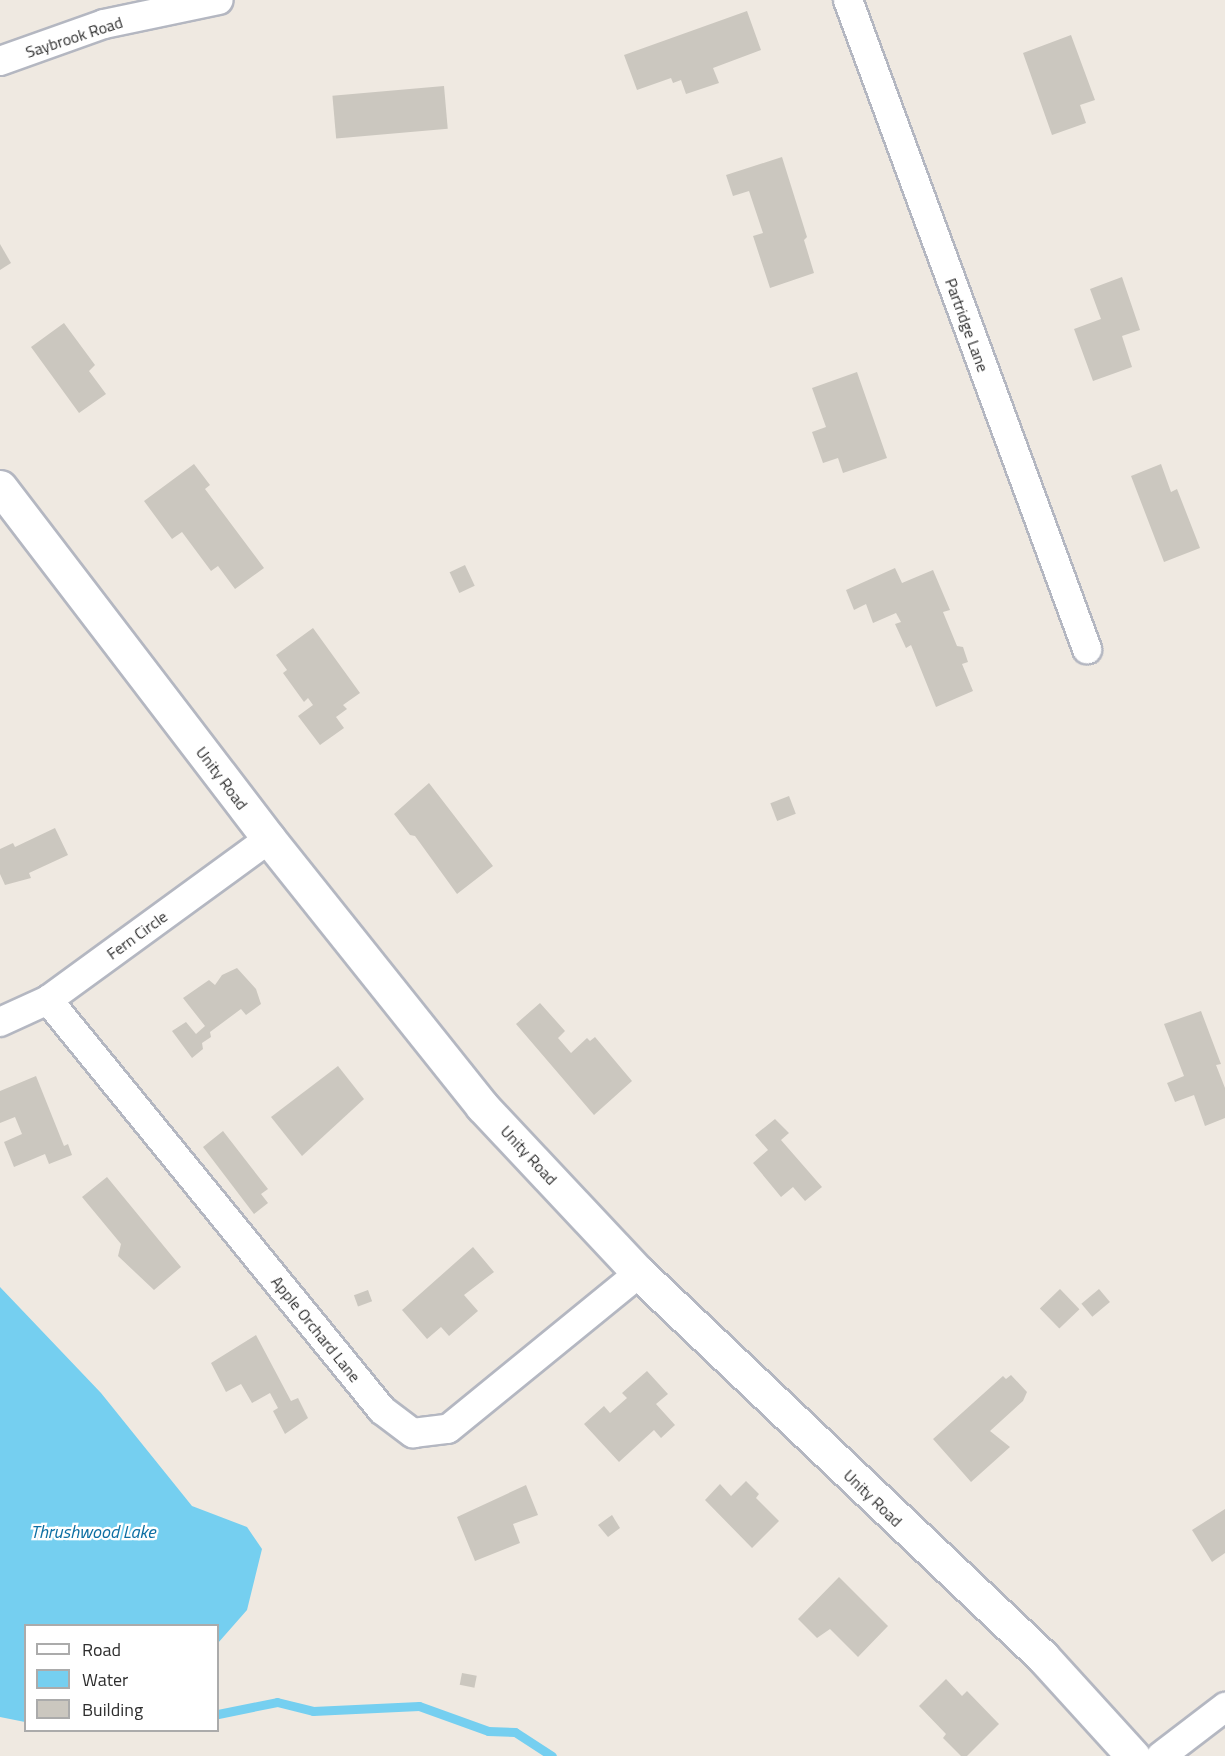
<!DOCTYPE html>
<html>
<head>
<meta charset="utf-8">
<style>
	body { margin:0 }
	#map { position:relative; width:1225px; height:1756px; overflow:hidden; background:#efe9e1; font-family:"Titillium Web",sans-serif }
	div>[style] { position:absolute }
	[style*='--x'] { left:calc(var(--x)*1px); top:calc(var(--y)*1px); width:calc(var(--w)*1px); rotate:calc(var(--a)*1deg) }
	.water>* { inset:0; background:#75cff0 }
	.stream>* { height:9px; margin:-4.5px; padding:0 4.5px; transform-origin:4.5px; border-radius:4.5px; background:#75cff0 }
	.building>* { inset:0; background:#cbc7bf; transform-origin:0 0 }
	.roads { filter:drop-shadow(2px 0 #b4b7c1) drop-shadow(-2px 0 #b4b7c1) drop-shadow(0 2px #b4b7c1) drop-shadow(0 -2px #b4b7c1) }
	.street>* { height:28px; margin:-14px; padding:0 14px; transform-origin:14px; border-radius:14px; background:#fff }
	.secondary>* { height:33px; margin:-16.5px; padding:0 16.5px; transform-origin:16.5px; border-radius:16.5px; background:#fff }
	span { translate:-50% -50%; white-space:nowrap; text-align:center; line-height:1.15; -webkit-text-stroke:4.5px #fff; paint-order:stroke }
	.street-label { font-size:16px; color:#2e2e2e }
	.water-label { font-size:18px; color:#0d6fa3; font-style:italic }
	.legend { position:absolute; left:24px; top:1624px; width:195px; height:108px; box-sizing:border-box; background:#fff; border:2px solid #ababab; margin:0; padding:8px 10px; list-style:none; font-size:18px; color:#2e2e2e }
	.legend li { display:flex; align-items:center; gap:12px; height:30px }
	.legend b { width:30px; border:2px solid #ababab }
</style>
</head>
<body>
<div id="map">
	<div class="water">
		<div style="clip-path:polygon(0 1287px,101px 1393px,192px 1506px,247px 1527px,262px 1549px,247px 1610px,218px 1643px,218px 1626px,26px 1626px,25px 1722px,0 1717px)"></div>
	</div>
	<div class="stream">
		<div style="--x:218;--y:1714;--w:60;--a:-11.5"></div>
		<div style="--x:277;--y:1702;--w:37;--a:14"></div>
		<div style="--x:313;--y:1711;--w:106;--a:-2.7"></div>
		<div style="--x:419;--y:1706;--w:73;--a:19.9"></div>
		<div style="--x:488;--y:1731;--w:27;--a:2"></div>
		<div style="--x:515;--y:1732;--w:44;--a:33"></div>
	</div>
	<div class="building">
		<div style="clip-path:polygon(747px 11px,761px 50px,713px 68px,719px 83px,686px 94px,681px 80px,673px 83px,671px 78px,637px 90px,624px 55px)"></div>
		<div style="clip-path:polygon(1071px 35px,1095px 100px,1080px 105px,1086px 123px,1052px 135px,1023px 53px)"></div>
		<div style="left:444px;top:86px;width:43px;height:112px;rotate:85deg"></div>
		<div style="clip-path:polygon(782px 157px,807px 237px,804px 240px,814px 273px,770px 288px,753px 236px,763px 233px,749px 191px,733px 196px,726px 175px)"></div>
		<div style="clip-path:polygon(0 244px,11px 263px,0 270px)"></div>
		<div style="clip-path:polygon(1122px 277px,1140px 330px,1122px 336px,1132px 367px,1093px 381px,1074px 329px,1101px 319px,1090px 289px)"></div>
		<div style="clip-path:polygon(64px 323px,95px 365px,89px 371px,106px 394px,79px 413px,31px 347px)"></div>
		<div style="clip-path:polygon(857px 372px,887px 458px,843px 473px,838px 458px,823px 463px,812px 432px,826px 427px,812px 388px)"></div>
		<div style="clip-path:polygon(194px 464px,210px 485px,205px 489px,264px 568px,235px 589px,218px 566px,211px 571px,182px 532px,172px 539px,144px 501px)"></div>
		<div style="clip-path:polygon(1161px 464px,1171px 492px,1177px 489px,1200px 548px,1164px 562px,1131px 476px)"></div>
		<div style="left:465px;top:565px;width:23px;height:17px;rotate:65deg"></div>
		<div style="clip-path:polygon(895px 568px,902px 583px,933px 570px,950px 610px,943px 612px,957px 646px,963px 647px,968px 662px,962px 664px,973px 691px,936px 707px,911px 645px,906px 648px,895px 624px,901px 622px,896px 613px,873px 623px,866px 604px,854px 610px,846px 590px)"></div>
		<div style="clip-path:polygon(313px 628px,360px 693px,343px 705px,347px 709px,336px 717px,344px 728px,320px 745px,298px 716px,313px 705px,308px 698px,304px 702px,283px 673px,287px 670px,276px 655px)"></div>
		<div style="clip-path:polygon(429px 783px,493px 866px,457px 894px,415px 836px,410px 835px,394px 814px)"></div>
		<div style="left:789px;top:796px;width:19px;height:20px;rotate:69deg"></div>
		<div style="clip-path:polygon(55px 828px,68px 855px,29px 873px,31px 878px,5px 885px,0 874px,0 849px,13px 843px,15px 847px)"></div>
		<div style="clip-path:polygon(237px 968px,256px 989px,261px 1004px,246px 1015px,241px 1009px,210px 1032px,211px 1037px,202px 1043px,203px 1049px,192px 1058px,172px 1031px,186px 1022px,196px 1034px,205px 1026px,183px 998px,209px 980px,215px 985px,222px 975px)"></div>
		<div style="clip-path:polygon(540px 1003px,565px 1031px,558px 1038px,571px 1053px,587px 1038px,590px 1041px,595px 1037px,632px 1081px,594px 1115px,516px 1024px)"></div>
		<div style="clip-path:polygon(1201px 1011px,1221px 1064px,1216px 1065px,1225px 1088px,1225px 1118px,1205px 1126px,1194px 1095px,1175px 1102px,1167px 1083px,1184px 1076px,1164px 1024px)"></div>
		<div style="clip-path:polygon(338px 1066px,364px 1099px,302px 1156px,271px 1117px)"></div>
		<div style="clip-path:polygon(36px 1076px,64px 1146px,68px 1144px,72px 1155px,49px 1164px,45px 1154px,14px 1167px,4px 1142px,22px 1134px,15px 1117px,0 1123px,0 1091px)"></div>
		<div style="clip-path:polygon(775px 1119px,789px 1133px,781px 1140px,822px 1187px,805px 1201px,793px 1187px,781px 1197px,753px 1163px,768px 1150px,755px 1135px)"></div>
		<div style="clip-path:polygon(223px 1131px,268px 1189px,261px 1194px,268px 1203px,254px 1214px,203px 1147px)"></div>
		<div style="clip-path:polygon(107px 1177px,181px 1267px,154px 1290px,118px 1256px,121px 1244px,82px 1197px)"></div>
		<div style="clip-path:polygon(473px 1247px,494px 1272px,464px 1295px,478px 1311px,449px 1336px,441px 1327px,427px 1339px,402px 1310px)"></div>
		<div style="left:1060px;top:1289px;width:28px;height:28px;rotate:46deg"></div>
		<div style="left:1099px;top:1289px;width:17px;height:23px;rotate:50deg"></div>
		<div style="left:368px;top:1290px;width:12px;height:15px;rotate:70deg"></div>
		<div style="clip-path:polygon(256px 1335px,291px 1401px,298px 1398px,308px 1418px,285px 1434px,273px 1411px,278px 1408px,270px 1393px,252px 1403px,241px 1384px,226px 1392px,211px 1363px)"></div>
		<div style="clip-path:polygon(647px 1371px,668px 1394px,656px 1404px,675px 1425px,661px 1438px,654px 1430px,619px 1462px,584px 1424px,604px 1406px,610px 1413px,627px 1398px,622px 1393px)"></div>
		<div style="clip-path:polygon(1011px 1375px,1027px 1392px,1023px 1401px,990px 1431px,1010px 1447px,971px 1482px,933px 1439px,1003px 1376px,1006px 1379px)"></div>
		<div style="clip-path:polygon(746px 1481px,759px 1494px,756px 1498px,779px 1521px,752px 1548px,705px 1500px,720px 1484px,731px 1496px)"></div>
		<div style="clip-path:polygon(526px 1485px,538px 1515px,513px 1524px,520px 1543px,475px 1561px,457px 1517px)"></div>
		<div style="clip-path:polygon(1225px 1509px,1225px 1553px,1212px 1562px,1192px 1530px)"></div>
		<div style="clip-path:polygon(612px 1515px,620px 1528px,608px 1537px,598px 1525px)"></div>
		<div style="clip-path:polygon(839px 1577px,888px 1626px,858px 1657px,830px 1629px,817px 1638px,798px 1619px)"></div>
		<div style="left:462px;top:1673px;width:15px;height:12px;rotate:11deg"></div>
		<div style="clip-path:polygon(946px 1679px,962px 1696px,967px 1691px,999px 1724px,967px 1756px,961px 1756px,943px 1738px,946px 1734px,919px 1706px)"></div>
	</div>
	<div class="roads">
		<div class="street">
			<div style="--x:848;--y:0;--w:692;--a:69.78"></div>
			<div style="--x:0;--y:61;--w:110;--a:-19.6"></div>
			<div style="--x:104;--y:24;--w:117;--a:-11.8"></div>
			<div style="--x:48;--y:1000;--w:529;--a:50.83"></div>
			<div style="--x:382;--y:1410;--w:39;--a:37"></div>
			<div style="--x:413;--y:1433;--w:35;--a:-7"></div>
			<div style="--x:448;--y:1429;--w:247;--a:-39.2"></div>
			<div style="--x:0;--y:1022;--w:53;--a:-24.6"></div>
			<div style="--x:48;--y:1000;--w:273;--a:-36.1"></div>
			<div style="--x:1161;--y:1756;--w:81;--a:-37.4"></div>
		</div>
		<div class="secondary">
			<div style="--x:0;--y:487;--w:443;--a:52.6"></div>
			<div style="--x:269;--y:839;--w:342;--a:51.4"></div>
			<div style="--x:482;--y:1106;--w:229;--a:46.8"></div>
			<div style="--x:639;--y:1273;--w:557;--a:43.55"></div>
			<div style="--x:1043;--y:1657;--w:134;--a:47.7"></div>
		</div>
	</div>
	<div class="street-label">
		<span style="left:74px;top:37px;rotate:-18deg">Saybrook Road</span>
		<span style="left:967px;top:325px;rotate:70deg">Partridge Lane</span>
		<span style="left:222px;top:778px;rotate:53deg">Unity Road</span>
		<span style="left:137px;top:935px;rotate:-36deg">Fern Circle</span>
		<span style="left:529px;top:1155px;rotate:47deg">Unity Road</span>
		<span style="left:316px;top:1329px;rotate:51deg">Apple Orchard Lane</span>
		<span style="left:873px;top:1498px;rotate:44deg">Unity Road</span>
	</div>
	<div class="water-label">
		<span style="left:93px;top:1532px">Thrushwood Lake</span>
	</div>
	<ul class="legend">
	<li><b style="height:8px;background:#fff"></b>Road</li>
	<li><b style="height:16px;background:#75cff0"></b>Water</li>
	<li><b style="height:16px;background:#cbc7bf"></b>Building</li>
	</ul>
</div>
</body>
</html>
